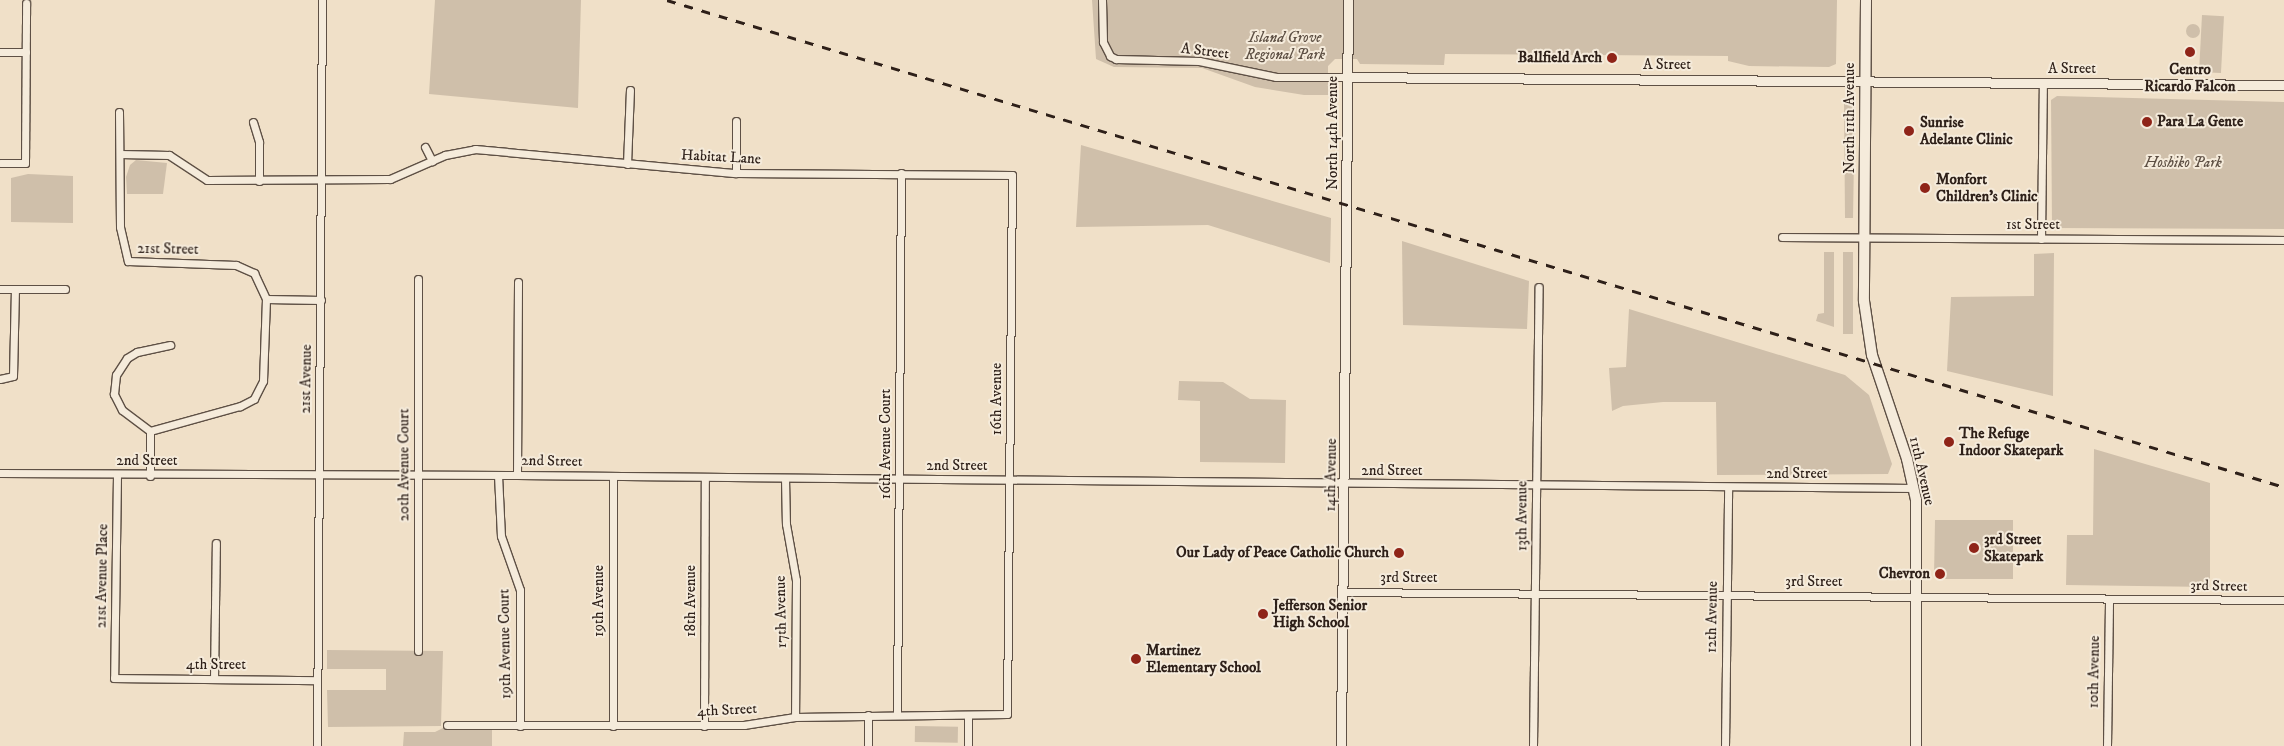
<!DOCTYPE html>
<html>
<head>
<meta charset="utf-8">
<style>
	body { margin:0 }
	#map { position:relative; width:2284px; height:746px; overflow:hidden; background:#f0e0c8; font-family:"IM FELL DW Pica",serif }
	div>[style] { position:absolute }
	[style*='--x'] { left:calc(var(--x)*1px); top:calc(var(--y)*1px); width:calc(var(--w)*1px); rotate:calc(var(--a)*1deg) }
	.green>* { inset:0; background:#cfbfaa; transform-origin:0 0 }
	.round { border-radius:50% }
	.roads { filter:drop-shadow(1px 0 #5e5045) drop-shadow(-1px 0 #5e5045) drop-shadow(0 1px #5e5045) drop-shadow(0 -1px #5e5045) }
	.minor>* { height:7px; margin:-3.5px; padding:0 3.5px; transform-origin:3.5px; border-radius:3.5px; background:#f5ebdb }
	.tertiary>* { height:9px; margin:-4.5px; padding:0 4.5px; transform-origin:4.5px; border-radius:4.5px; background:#f5ebdb }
	.secondary>* { height:10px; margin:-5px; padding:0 5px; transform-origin:5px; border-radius:5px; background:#f5ebdb }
	.rail>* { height:2.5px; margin-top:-1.25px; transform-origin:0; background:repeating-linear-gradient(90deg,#2e2019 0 9px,transparent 0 18px) }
	.dots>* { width:14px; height:14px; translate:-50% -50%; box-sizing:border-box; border:2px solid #f5ebdb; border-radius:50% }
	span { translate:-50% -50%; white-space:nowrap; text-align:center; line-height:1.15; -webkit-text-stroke:4px #f5ebdb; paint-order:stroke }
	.park-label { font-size:15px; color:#5e5044; font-style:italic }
	.street-label { font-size:15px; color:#2e2019 }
	.poi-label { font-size:15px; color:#2e2019; font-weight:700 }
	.right { translate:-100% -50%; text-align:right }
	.left { translate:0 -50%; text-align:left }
</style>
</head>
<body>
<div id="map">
	<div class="green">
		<div style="clip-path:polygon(435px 0,581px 0,578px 108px,429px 94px)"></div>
		<div style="clip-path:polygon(1092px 0,1837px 0,1836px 64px,1829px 67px,1749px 66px,1728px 61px,1728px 56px,1445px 54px,1444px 65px,1360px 64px,1357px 59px,1335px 59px,1328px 66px,1328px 95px,1304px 95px,1255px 87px,1202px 68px,1114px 67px,1096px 59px)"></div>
		<div style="left:2202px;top:15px;width:22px;height:57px;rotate:3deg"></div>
		<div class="round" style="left:2186px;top:24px;width:14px;height:14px"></div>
		<div style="clip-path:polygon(2057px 96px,2284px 102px,2284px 229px,2052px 228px,2051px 100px)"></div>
		<div style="clip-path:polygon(1855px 100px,1853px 218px,1845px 218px,1844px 104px)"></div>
		<div style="clip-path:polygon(1081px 145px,1331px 218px,1330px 263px,1208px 225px,1076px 227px)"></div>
		<div style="clip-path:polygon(136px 160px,167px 163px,163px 194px,127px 194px,126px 177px,130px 165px)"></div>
		<div style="clip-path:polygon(28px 174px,73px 176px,73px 223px,11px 222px,11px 178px)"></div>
		<div style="clip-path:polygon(1402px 241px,1529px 281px,1527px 329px,1403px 325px)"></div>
		<div style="clip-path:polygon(1824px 252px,1834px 252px,1834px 327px,1816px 321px,1818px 314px,1824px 313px)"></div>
		<div style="left:1843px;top:252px;width:10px;height:82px"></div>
		<div style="clip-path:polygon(2054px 253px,2053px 396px,1947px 371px,1951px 297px,2034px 296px,2034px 254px)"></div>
		<div style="clip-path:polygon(1629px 309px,1845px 375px,1869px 395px,1892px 464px,1888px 474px,1717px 475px,1716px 402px,1663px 402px,1623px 406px,1612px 411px,1609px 368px,1626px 367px)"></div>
		<div style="clip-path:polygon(1179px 381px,1223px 382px,1250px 399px,1286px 400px,1285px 463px,1200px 462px,1200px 401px,1178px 400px)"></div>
		<div style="clip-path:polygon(2094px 449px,2210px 483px,2210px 587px,2066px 585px,2067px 535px,2093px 535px)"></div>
		<div style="clip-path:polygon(1935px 520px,2013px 520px,2013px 579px,1938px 579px,1934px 576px)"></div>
		<div style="clip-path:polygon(327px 650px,443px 651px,441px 726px,328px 727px,327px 690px,386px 690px,386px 669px,327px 669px)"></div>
		<div style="left:915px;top:726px;width:43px;height:16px;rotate:1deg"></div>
		<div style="clip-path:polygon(443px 728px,492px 730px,492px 746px,403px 746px,404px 732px,435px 732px)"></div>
	</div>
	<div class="roads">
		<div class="minor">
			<div style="--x:1102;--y:0;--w:42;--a:88.6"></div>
			<div style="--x:1103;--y:42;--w:16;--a:63"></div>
			<div style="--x:1110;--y:56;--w:7;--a:27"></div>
			<div style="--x:1116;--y:59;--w:83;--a:1.4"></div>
			<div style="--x:1199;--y:61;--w:79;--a:11.7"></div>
			<div style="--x:1276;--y:77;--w:71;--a:0"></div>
			<div style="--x:0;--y:52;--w:26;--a:0"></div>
			<div style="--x:119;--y:112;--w:115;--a:89.5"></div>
			<div style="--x:120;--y:227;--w:35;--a:77"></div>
			<div style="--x:128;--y:261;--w:108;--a:2.1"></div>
			<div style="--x:236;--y:265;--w:20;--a:24"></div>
			<div style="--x:254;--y:273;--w:29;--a:65"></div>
			<div style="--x:266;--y:299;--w:82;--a:92.1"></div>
			<div style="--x:263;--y:381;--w:20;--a:117"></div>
			<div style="--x:254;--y:399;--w:16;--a:153"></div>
			<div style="--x:240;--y:406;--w:93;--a:164.5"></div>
			<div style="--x:150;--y:431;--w:35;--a:-143"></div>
			<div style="--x:122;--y:410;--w:18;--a:-117"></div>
			<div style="--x:114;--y:394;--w:19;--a:-84"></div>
			<div style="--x:116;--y:375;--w:20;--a:-57"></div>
			<div style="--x:127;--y:358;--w:12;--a:-31"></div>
			<div style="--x:137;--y:352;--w:34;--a:-12"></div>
			<div style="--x:253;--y:122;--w:21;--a:73"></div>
			<div style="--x:259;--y:142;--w:39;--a:90"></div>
			<div style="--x:425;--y:147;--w:16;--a:63"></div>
			<div style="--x:120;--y:154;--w:49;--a:1.2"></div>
			<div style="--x:169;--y:155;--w:45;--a:33.3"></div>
			<div style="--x:207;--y:180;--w:183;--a:-0.3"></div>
			<div style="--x:390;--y:179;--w:60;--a:-23.6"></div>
			<div style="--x:445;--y:155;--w:31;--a:-11"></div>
			<div style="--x:475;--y:149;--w:262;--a:5.3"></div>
			<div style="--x:736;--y:173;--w:276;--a:0.4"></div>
			<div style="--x:1012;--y:175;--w:539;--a:90.53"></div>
			<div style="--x:1007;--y:714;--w:212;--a:179.2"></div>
			<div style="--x:795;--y:717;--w:52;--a:171.1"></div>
			<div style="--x:744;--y:725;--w:297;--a:180"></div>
			<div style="--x:0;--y:163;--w:25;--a:0"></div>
			<div style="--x:25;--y:163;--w:160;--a:-89.6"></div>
			<div style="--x:627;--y:164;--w:74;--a:-87.7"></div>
			<div style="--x:736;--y:173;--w:52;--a:-90"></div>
			<div style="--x:1782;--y:237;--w:502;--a:0.34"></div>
			<div style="--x:2041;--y:239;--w:156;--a:-89.3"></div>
			<div style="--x:0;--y:289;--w:65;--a:0"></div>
			<div style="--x:266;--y:299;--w:55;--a:1"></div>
			<div style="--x:0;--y:379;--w:13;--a:-13"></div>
			<div style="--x:13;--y:376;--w:87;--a:-88.7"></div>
			<div style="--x:0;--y:473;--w:517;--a:0.22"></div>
			<div style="--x:517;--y:475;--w:1397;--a:0.53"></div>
			<div style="--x:117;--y:475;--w:203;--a:90.8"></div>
			<div style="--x:114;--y:678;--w:203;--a:0.6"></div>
			<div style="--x:498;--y:475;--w:61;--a:87.2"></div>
			<div style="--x:501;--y:536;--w:57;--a:70.6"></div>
			<div style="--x:520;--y:590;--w:136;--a:90"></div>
			<div style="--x:517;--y:475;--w:193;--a:-89.7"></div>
			<div style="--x:150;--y:476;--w:45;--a:-90"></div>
			<div style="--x:613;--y:476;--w:250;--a:90"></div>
			<div style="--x:785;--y:478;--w:46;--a:88.8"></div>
			<div style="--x:786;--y:524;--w:57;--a:79.9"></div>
			<div style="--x:796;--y:580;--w:137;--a:90.4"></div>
			<div style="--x:1343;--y:592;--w:941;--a:0.49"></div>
			<div style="--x:418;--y:651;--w:372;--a:-90"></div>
			<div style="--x:214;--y:679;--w:136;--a:-89.2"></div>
			<div style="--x:897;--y:715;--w:542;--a:-89.58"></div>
			<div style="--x:704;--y:726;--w:249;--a:-89.8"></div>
			<div style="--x:317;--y:746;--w:746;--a:-89.62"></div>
			<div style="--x:868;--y:746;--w:31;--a:-90"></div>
			<div style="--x:968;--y:746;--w:30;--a:-90"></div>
			<div style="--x:1533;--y:746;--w:459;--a:-89.3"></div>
			<div style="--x:1725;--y:746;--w:259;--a:-89.3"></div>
			<div style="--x:2107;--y:746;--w:147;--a:-89.2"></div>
		</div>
		<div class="tertiary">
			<div style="--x:1347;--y:77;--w:937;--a:0.49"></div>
			<div style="--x:1341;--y:746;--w:746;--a:-89.46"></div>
		</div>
		<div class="secondary">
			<div style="--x:1866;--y:0;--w:301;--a:90.4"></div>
			<div style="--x:1864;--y:301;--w:55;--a:81.6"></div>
			<div style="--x:1872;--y:355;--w:110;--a:71.4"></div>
			<div style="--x:1907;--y:459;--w:42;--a:77.6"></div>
			<div style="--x:1916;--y:500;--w:246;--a:90"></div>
		</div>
	</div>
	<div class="rail">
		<div style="--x:667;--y:0;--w:1689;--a:16.76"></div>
	</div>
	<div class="dots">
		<div style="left:2190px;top:52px;background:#8f2418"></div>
		<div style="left:1612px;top:58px;background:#8f2418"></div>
		<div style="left:2147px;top:122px;background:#8f2418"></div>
		<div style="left:1909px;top:131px;background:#8f2418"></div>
		<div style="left:1925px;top:188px;background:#8f2418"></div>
		<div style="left:1949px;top:442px;background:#8f2418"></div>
		<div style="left:1974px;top:548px;background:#8f2418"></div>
		<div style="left:1399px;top:553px;background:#8f2418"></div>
		<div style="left:1940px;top:574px;background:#8f2418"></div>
		<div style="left:1263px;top:614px;background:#8f2418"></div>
		<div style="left:1136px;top:659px;background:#8f2418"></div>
	</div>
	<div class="park-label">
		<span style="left:1285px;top:46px">Island Grove<br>Regional Park</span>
		<span style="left:2183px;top:163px">Hoshiko Park</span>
	</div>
	<div class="street-label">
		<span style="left:1205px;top:51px;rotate:7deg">A Street</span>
		<span style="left:1667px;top:65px">A Street</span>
		<span style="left:2072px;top:69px">A Street</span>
		<span style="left:1850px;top:118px;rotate:-90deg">North 11th Avenue</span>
		<span style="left:1333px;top:133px;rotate:-90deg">North 14th Avenue</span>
		<span style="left:721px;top:157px;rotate:3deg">Habitat Lane</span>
		<span style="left:2033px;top:225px">1st Street</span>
		<span style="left:168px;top:249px;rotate:1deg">21st Street</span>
		<span style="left:306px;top:379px;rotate:-89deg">21st Avenue</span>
		<span style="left:997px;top:399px;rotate:-90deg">16th Avenue</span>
		<span style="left:886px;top:444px;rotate:-90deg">16th Avenue Court</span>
		<span style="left:147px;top:461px">2nd Street</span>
		<span style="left:552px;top:461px;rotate:1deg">2nd Street</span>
		<span style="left:404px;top:465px;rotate:-90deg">20th Avenue Court</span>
		<span style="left:957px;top:466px">2nd Street</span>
		<span style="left:1392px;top:471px">2nd Street</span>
		<span style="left:1922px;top:471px;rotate:77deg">11th Avenue</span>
		<span style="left:1797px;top:474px">2nd Street</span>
		<span style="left:1331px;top:475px;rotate:-89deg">14th Avenue</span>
		<span style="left:1522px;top:516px;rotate:-90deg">13th Avenue</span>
		<span style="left:102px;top:576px;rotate:-89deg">21st Avenue Place</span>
		<span style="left:1409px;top:578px">3rd Street</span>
		<span style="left:1814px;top:582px">3rd Street</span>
		<span style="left:2219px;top:586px;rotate:1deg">3rd Street</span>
		<span style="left:599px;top:601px;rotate:-90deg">19th Avenue</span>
		<span style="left:691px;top:601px;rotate:-90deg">18th Avenue</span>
		<span style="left:781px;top:612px;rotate:-91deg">17th Avenue</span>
		<span style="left:1712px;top:617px;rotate:-89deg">12th Avenue</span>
		<span style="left:505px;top:644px;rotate:-91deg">19th Avenue Court</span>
		<span style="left:216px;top:665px">4th Street</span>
		<span style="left:2094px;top:672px;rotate:-89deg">10th Avenue</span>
		<span style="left:727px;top:710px;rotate:-3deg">4th Street</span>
	</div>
	<div class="poi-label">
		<span class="right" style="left:1602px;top:58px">Ballfield Arch</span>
		<span style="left:2190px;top:78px">Centro<br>Ricardo Falcon</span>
		<span class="left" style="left:1920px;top:131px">Sunrise<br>Adelante Clinic</span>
		<span class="left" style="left:2157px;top:122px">Para La Gente</span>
		<span class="left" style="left:1936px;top:188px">Monfort<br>Children's Clinic</span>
		<span class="left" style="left:1959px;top:442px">The Refuge<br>Indoor Skatepark</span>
		<span class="left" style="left:1984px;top:548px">3rd Street<br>Skatepark</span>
		<span class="right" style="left:1389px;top:553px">Our Lady of Peace Catholic Church</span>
		<span class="right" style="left:1930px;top:574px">Chevron</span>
		<span class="left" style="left:1273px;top:614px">Jefferson Senior<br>High School</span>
		<span class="left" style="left:1146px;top:659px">Martinez<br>Elementary School</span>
	</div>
</div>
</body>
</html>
